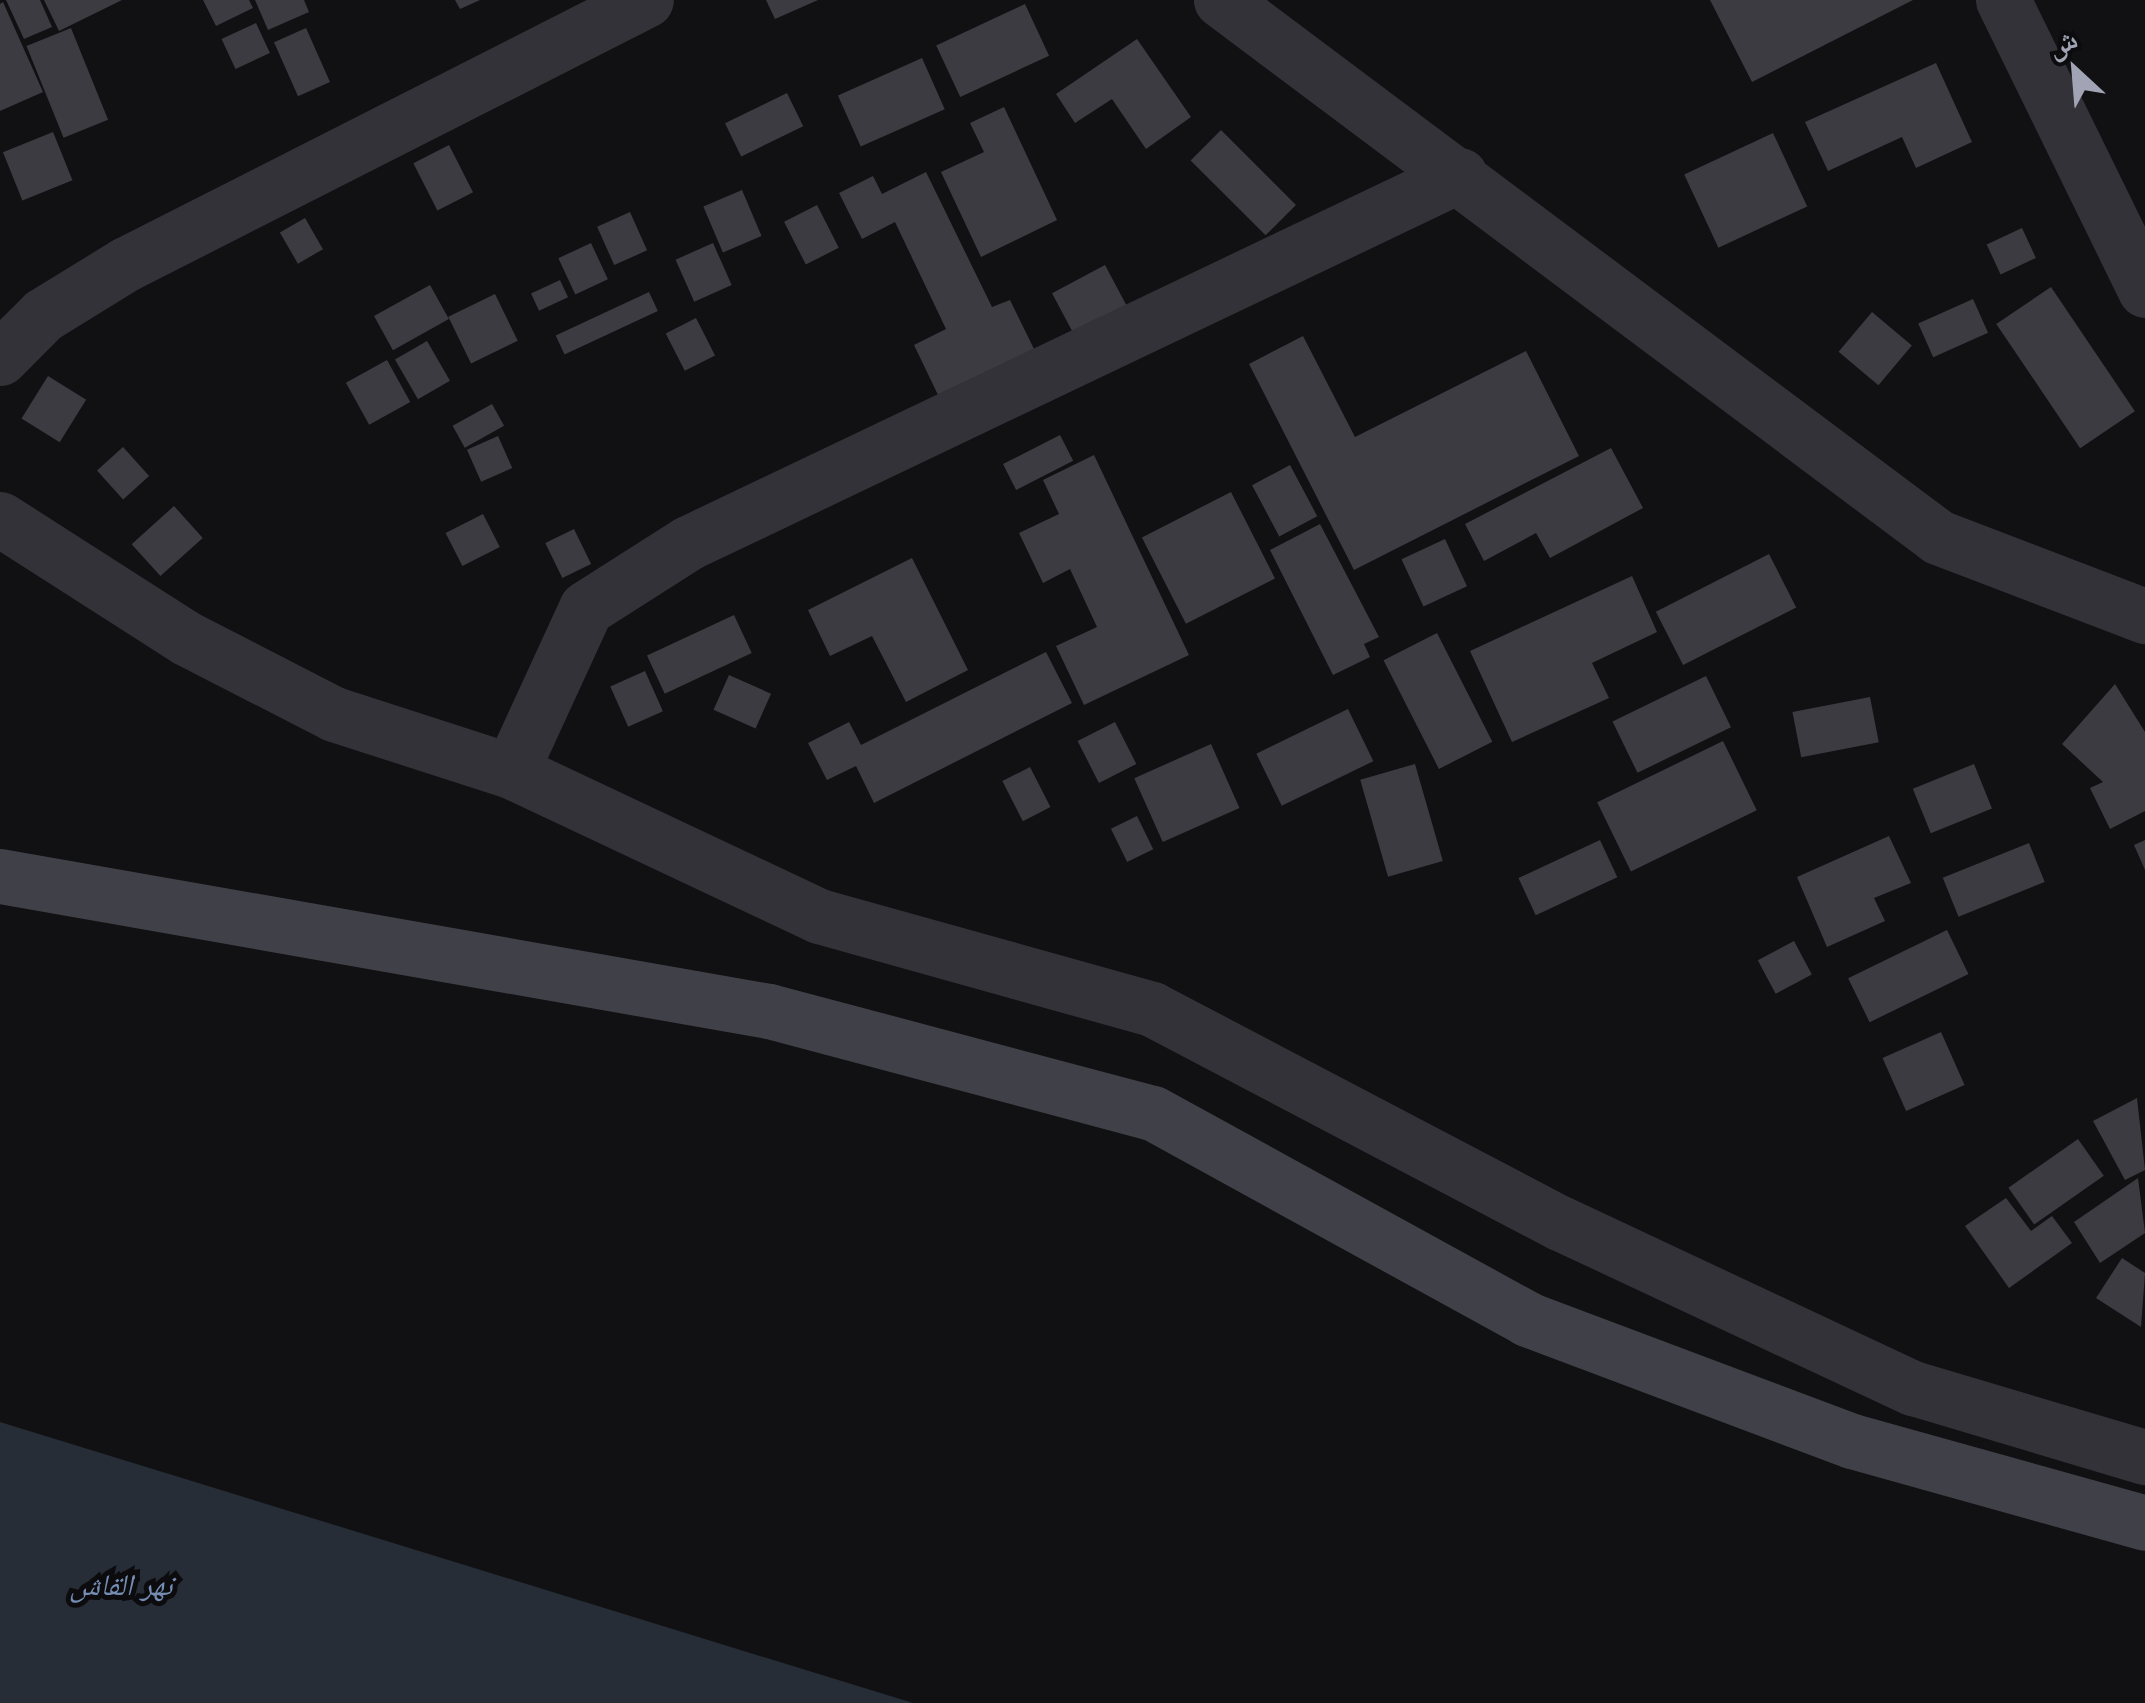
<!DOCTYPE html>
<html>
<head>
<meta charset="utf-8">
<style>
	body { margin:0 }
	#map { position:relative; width:2145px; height:1703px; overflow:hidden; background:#111113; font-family:"PT Sans","Noto Naskh Arabic",sans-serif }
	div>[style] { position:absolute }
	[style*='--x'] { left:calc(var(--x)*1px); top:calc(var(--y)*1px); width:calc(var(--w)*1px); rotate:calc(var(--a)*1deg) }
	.water>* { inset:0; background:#272d37 }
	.building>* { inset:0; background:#3b3b41; transform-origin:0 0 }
	.street>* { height:55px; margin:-27.5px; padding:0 27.5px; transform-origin:27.5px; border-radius:27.5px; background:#323238 }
	.secondary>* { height:55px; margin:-27.5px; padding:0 27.5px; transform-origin:27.5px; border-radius:27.5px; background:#404048 }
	span { translate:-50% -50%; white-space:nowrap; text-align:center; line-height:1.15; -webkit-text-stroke:10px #0c0c0e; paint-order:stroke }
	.water-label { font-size:30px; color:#758cb3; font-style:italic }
	.north { position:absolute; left:2025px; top:20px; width:100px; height:100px; -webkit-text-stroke:8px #0c0c0e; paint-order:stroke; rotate:334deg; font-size:28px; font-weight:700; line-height:40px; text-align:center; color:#a1a4b5 }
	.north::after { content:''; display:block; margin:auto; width:35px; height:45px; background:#a1a4b5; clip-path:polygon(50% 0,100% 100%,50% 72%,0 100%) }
</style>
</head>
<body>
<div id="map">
	<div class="water">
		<div style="clip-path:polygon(0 1422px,913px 1703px,0 1703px)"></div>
	</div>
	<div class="building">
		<div style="clip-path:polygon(6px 0,40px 0,52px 27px,24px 39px)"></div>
		<div style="clip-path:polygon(44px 0,122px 0,59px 31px)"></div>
		<div style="clip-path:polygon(203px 0,249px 0,253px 8px,216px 26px)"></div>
		<div style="clip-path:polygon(255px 0,304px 0,309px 12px,268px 30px)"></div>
		<div style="clip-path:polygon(455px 0,480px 0,460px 9px)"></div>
		<div style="clip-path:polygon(766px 0,818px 0,775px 19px)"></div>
		<div style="clip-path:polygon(1710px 0,1913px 0,1752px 82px)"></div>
		<div style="clip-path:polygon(3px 2px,43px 92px,0 111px,0 4px)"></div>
		<div style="left:1025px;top:4px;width:57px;height:98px;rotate:65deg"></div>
		<div style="left:256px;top:23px;width:33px;height:38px;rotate:65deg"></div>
		<div style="left:71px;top:28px;width:99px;height:48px;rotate:68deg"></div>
		<div style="left:306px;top:28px;width:59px;height:35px;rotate:66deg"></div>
		<div style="clip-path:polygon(1137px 39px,1191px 117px,1146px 149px,1112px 99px,1075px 123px,1056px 94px)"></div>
		<div style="left:922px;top:58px;width:56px;height:92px;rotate:66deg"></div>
		<div style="clip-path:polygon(1936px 63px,1972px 142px,1916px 168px,1902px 137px,1828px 171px,1805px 122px)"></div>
		<div style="left:787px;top:93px;width:37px;height:69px;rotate:64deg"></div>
		<div style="clip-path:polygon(1004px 107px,1057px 220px,981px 257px,941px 172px,984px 152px,970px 123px)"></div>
		<div style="left:1221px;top:130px;width:106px;height:43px;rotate:45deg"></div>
		<div style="left:53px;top:132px;width:52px;height:54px;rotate:68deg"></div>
		<div style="left:1773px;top:133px;width:81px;height:98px;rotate:65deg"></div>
		<div style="left:449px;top:145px;width:53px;height:40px;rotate:63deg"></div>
		<div style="clip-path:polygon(926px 172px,992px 307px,1010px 300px,1034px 349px,938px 395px,914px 345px,946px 329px,895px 222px,862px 239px,839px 193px,873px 176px,882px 194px)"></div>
		<div style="left:742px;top:190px;width:50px;height:42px;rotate:67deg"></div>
		<div style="left:817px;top:205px;width:48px;height:37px;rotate:63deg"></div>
		<div style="left:630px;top:212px;width:42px;height:36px;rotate:66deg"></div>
		<div style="left:305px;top:218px;width:36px;height:29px;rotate:60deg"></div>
		<div style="left:2022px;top:228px;width:33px;height:39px;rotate:65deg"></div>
		<div style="left:591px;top:243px;width:40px;height:36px;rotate:65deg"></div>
		<div style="left:713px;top:243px;width:46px;height:41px;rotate:66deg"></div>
		<div style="left:1105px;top:265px;width:47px;height:60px;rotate:62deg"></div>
		<div style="left:560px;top:280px;width:19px;height:32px;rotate:65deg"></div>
		<div style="left:430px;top:285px;width:39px;height:64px;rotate:61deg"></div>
		<div style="left:2051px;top:287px;width:150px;height:66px;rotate:56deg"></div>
		<div style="left:649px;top:292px;width:21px;height:103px;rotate:65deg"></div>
		<div style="left:495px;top:294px;width:52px;height:52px;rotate:64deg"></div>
		<div style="left:1973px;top:299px;width:37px;height:60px;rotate:66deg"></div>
		<div style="left:1872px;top:312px;width:52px;height:52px;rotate:40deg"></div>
		<div style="left:696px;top:318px;width:42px;height:34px;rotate:63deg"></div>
		<div style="clip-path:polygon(1303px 336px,1355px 437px,1526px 351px,1579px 456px,1354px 570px,1249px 364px)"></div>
		<div style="left:427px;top:341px;width:46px;height:37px;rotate:60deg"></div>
		<div style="left:387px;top:360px;width:48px;height:47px;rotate:61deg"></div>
		<div style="left:48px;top:376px;width:45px;height:50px;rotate:32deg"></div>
		<div style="left:492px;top:404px;width:25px;height:45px;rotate:61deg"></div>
		<div style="left:1060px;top:435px;width:29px;height:64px;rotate:63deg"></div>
		<div style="left:498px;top:436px;width:35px;height:34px;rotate:66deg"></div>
		<div style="left:123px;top:447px;width:39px;height:35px;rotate:48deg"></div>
		<div style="clip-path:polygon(1611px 448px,1643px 508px,1550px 558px,1536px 533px,1484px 561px,1465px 524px)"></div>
		<div style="clip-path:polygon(1094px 455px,1189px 655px,1084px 705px,1056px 646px,1097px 627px,1070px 569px,1043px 583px,1019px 533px,1059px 514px,1043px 480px)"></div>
		<div style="left:1290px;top:465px;width:58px;height:43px;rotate:62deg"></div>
		<div style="left:1231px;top:492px;width:97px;height:100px;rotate:63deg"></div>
		<div style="left:174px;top:506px;width:43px;height:57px;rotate:48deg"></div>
		<div style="left:483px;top:514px;width:37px;height:42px;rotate:63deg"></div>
		<div style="clip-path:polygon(1320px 524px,1379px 637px,1364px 644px,1370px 657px,1333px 675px,1270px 550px)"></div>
		<div style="left:574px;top:529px;width:39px;height:32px;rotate:64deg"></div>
		<div style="left:1445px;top:539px;width:52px;height:48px;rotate:65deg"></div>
		<div style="left:1769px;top:554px;width:60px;height:127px;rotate:63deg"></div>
		<div style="clip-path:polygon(912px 558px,968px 670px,906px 702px,872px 636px,830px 656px,808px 610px)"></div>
		<div style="clip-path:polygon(1632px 576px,1657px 632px,1592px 663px,1609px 698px,1512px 742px,1470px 651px)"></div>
		<div style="left:734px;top:615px;width:42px;height:96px;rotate:65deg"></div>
		<div style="left:1437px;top:633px;width:122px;height:60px;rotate:63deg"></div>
		<div style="clip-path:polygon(1046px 652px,1072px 703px,874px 803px,856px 766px,827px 780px,808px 743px,849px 722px,861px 745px)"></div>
		<div style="left:645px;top:671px;width:44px;height:38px;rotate:66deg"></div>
		<div style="left:729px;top:675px;width:46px;height:38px;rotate:24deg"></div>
		<div style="left:1706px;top:676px;width:57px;height:104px;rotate:64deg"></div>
		<div style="clip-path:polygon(2115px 684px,2145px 732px,2145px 811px,2110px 829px,2090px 788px,2103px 782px,2062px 744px)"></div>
		<div style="left:1870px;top:697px;width:46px;height:79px;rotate:79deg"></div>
		<div style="left:1348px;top:709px;width:58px;height:102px;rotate:64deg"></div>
		<div style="left:1115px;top:722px;width:47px;height:42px;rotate:63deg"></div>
		<div style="left:1723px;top:741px;width:77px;height:140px;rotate:64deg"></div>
		<div style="left:1211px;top:744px;width:70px;height:84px;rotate:66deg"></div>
		<div style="left:1415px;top:764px;width:101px;height:57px;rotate:74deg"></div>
		<div style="left:1974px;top:764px;width:48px;height:66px;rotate:68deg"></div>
		<div style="left:1030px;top:767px;width:45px;height:31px;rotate:63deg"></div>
		<div style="left:1137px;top:816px;width:37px;height:29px;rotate:64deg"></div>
		<div style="clip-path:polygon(1889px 836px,1911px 883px,1874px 898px,1885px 921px,1827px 947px,1797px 877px)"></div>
		<div style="left:1600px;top:840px;width:41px;height:90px;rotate:65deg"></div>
		<div style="clip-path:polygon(2145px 840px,2145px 870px,2134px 845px)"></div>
		<div style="left:2029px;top:843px;width:42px;height:93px;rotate:68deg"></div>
		<div style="left:1947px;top:930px;width:49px;height:110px;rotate:64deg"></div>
		<div style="left:1794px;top:941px;width:38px;height:41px;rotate:62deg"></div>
		<div style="left:1941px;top:1032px;width:58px;height:64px;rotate:66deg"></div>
		<div style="clip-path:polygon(2137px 1098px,2145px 1170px,2125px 1180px,2093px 1121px)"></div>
		<div style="left:2078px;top:1139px;width:45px;height:85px;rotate:55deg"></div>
		<div style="clip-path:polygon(2138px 1178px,2145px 1233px,2100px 1263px,2074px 1222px)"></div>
		<div style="clip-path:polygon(2006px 1198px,2031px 1231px,2052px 1216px,2072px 1243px,2009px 1288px,1965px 1226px)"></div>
		<div style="clip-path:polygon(2122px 1258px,2145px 1273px,2141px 1327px,2096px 1298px)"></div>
	</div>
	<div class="street">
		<div style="--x:1221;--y:0;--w:896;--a:36.83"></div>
		<div style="--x:1938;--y:537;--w:222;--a:20.9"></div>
		<div style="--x:2003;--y:0;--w:323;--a:63.9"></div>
		<div style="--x:0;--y:358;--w:61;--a:-45"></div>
		<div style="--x:43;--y:315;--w:97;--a:-31.6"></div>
		<div style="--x:126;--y:264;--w:583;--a:-26.92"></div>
		<div style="--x:0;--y:519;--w:221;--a:32.6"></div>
		<div style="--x:186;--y:638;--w:166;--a:27.2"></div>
		<div style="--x:334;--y:714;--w:186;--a:17.9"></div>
		<div style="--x:511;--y:771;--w:340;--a:25.2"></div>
		<div style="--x:819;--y:916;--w:346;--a:15.6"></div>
		<div style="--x:1152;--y:1009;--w:461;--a:27.7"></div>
		<div style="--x:1560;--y:1223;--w:390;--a:25.1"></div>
		<div style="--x:1913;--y:1388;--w:242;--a:16.6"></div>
		<div style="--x:511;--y:771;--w:179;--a:-65.3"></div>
		<div style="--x:586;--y:608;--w:121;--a:-32.5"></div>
		<div style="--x:688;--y:543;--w:855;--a:-25.49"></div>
	</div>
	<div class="secondary">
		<div style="--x:0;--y:876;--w:781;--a:9.96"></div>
		<div style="--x:769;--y:1011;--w:397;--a:14.9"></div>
		<div style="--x:1153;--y:1113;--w:427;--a:28.8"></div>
		<div style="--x:1527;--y:1319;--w:347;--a:20.6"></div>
		<div style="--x:1852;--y:1441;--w:304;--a:15.6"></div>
	</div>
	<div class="water-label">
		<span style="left:121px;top:1584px">نهر القاش</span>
	</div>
	<div class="north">ش</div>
</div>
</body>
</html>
